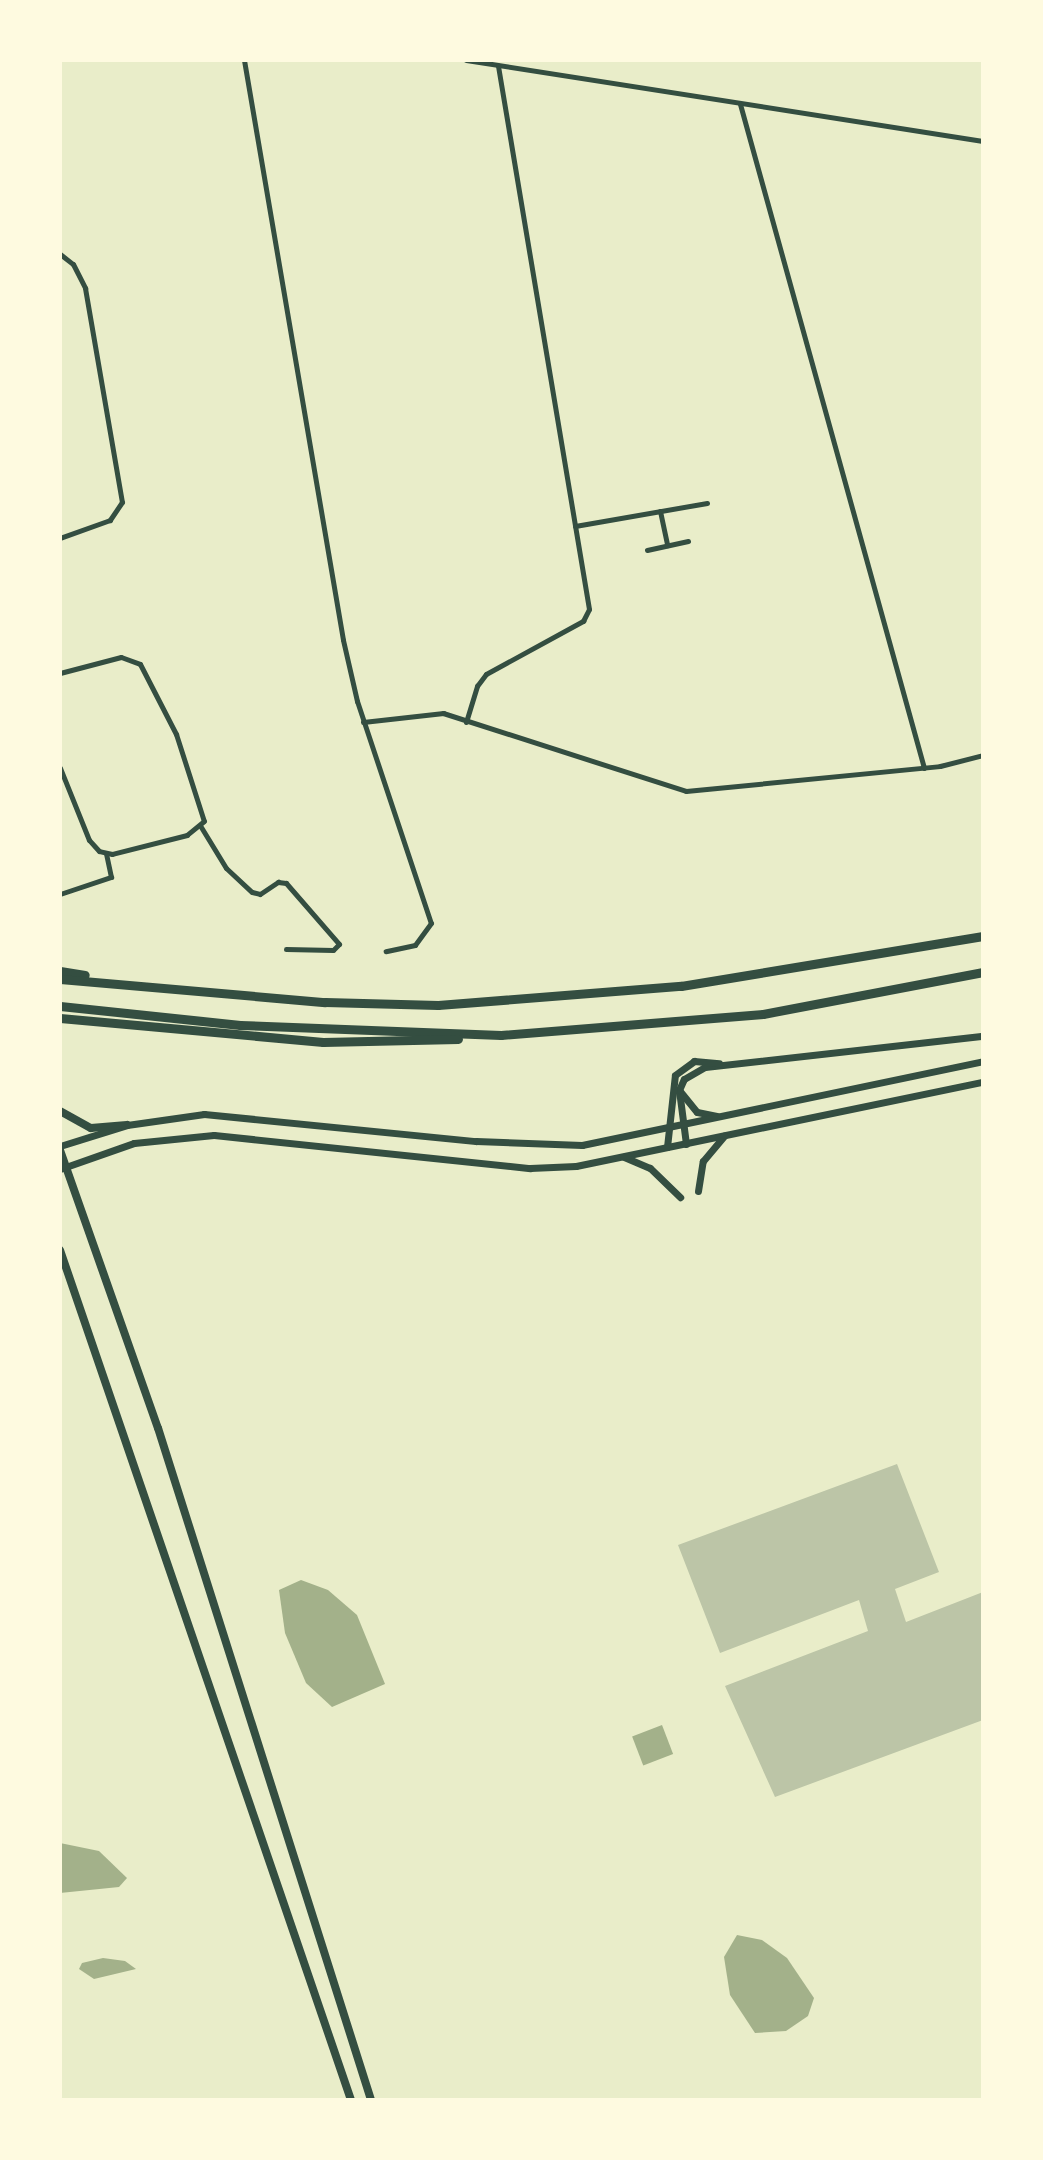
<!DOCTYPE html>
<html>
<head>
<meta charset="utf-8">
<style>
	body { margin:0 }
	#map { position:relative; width:1043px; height:2160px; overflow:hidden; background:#e9edc9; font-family:Figtree,sans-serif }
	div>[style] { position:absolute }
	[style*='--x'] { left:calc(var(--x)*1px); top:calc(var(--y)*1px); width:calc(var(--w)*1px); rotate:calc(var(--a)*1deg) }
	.water>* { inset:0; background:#a3b18a; transform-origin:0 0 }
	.building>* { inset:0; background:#bcc5a7 }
	.minor>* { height:5px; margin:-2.5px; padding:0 2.5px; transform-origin:2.5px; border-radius:2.5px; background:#344e41 }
	.secondary>* { height:7px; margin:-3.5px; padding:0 3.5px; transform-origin:3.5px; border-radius:3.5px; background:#344e41 }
	.primary>* { height:8px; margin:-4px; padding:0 4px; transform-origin:4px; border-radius:4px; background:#344e41 }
	.motorway>* { height:9px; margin:-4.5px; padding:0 4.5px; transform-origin:4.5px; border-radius:4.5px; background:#344e41 }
	span { translate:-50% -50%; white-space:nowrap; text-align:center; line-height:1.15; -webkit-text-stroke:6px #fefae0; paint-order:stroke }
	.frame { position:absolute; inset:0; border:62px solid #fefae0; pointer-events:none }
</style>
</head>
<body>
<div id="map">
	<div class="water">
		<div style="clip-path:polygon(301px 1580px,328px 1590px,357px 1615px,385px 1684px,332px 1707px,306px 1683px,285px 1633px,279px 1590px)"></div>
		<div style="left:662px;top:1725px;width:31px;height:32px;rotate:69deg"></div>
		<div style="clip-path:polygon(60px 1843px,99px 1851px,127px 1878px,119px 1887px,60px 1893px)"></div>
		<div style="clip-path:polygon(737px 1935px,762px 1940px,787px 1958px,814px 1998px,808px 2016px,786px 2031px,755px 2033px,730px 1995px,724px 1957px)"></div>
		<div style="clip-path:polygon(103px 1958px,125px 1961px,136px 1969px,94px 1979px,79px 1969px,82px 1963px)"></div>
	</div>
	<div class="building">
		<div style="clip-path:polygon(897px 1464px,939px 1572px,895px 1589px,906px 1622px,983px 1592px,983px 1720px,775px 1797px,725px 1686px,868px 1631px,859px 1600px,720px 1653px,678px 1545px)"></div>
	</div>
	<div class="minor">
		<div style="--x:244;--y:60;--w:588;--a:80.31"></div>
		<div style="--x:343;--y:640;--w:63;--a:77.1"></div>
		<div style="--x:357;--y:701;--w:234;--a:71.6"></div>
		<div style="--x:431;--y:923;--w:27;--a:126"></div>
		<div style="--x:415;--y:945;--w:30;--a:168"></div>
		<div style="--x:466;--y:60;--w:523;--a:8.9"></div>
		<div style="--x:740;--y:104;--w:689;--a:74.51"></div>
		<div style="--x:60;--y:254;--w:16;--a:38"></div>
		<div style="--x:73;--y:264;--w:27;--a:63"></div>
		<div style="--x:85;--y:288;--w:217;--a:80.2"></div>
		<div style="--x:122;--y:502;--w:22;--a:124"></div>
		<div style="--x:110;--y:520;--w:53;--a:160.2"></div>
		<div style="--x:660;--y:511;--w:35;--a:78"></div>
		<div style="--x:575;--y:526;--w:134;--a:-9.9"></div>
		<div style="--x:647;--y:550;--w:42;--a:-12.4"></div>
		<div style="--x:60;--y:673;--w:63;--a:-14.7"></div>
		<div style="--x:121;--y:657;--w:20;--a:20"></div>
		<div style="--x:140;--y:664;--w:79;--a:62.8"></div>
		<div style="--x:176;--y:734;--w:91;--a:72.2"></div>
		<div style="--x:204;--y:821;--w:22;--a:141"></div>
		<div style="--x:187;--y:835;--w:77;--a:165.8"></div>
		<div style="--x:112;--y:854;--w:13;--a:-167"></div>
		<div style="--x:99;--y:851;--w:15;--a:-132"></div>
		<div style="--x:89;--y:840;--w:78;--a:-111.9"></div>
		<div style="--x:363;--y:722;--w:81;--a:-6.4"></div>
		<div style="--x:443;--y:713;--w:255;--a:17.8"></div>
		<div style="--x:686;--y:791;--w:255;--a:-5.6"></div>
		<div style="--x:940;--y:766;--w:44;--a:-14.3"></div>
		<div style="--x:466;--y:722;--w:38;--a:-73"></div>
		<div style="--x:477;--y:686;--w:15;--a:-53"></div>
		<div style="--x:486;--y:674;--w:111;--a:-28.7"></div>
		<div style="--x:583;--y:621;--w:13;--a:-63"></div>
		<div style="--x:589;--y:609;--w:551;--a:-99.51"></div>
		<div style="--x:201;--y:827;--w:48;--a:58.6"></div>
		<div style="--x:226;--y:868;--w:35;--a:43"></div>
		<div style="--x:252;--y:892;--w:8;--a:14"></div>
		<div style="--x:260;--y:894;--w:22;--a:-34"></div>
		<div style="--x:278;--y:882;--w:8;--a:7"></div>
		<div style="--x:286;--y:883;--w:81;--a:49"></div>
		<div style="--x:339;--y:944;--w:8;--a:135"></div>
		<div style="--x:333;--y:950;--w:47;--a:-178.8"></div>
		<div style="--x:60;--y:894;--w:54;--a:-18.4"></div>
		<div style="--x:111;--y:877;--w:24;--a:-102"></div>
	</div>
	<div class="secondary">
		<div style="--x:679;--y:1090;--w:28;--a:51"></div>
		<div style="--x:697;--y:1112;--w:20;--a:11"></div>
		<div style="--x:686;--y:1144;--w:54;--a:-97.4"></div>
		<div style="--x:679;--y:1090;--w:12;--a:-66"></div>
		<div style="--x:684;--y:1079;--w:24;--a:-30"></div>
		<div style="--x:705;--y:1067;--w:280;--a:-6.4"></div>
		<div style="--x:60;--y:1146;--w:70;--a:-17.4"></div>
		<div style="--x:127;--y:1125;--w:78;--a:-8.1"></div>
		<div style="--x:204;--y:1114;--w:273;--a:5.7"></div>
		<div style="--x:476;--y:1141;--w:106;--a:2.2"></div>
		<div style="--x:582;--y:1145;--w:410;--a:-11.8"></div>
		<div style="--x:667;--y:1147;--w:72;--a:-83.7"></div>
		<div style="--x:675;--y:1075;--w:24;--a:-36"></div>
		<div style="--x:694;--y:1061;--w:25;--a:5"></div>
		<div style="--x:624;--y:1157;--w:28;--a:23"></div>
		<div style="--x:650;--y:1168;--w:42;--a:44"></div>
		<div style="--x:60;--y:1169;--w:78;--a:-19.4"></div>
		<div style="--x:134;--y:1143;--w:80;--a:-5.7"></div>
		<div style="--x:214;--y:1135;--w:318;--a:6"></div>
		<div style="--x:530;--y:1168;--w:46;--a:-2.5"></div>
		<div style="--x:576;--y:1166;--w:416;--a:-11.7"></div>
		<div style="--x:698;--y:1191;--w:30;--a:-81"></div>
		<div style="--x:703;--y:1161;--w:33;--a:-50"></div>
	</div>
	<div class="primary">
		<div style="--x:60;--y:1111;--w:35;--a:29"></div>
		<div style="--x:91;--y:1128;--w:36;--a:-5"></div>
		<div style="--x:60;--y:1150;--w:295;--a:70.6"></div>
		<div style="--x:158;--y:1428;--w:705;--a:72.41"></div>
		<div style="--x:60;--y:1250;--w:898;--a:71.1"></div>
	</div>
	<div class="motorway">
		<div style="--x:60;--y:971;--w:25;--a:9"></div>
		<div style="--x:60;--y:979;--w:266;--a:5"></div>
		<div style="--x:325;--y:1002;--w:113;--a:1.5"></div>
		<div style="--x:438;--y:1005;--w:244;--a:-4.5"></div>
		<div style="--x:681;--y:986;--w:306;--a:-9.4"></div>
		<div style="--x:60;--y:1006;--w:181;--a:6"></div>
		<div style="--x:240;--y:1025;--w:261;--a:2.2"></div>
		<div style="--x:501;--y:1035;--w:263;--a:-4.6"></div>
		<div style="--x:763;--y:1014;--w:224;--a:-10.8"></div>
		<div style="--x:60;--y:1018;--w:264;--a:5.2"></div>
		<div style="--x:323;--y:1042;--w:135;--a:-1.3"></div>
	</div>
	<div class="frame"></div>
</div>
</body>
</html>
